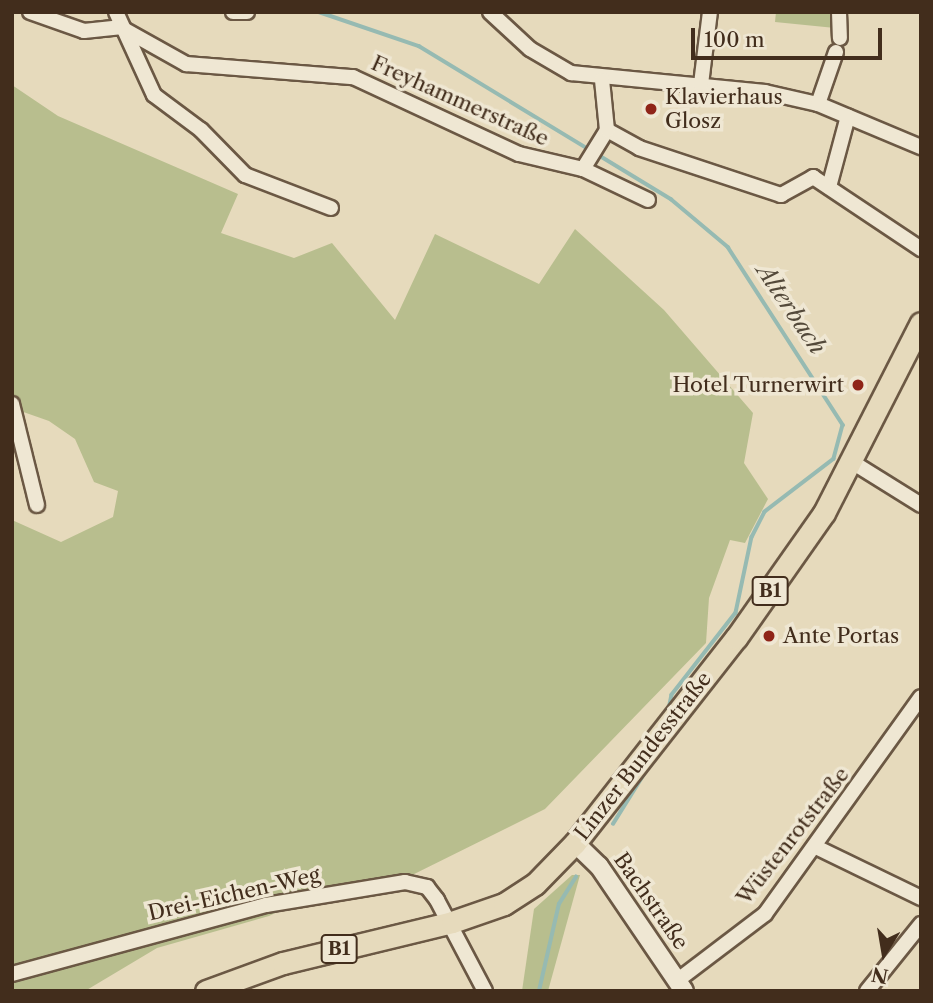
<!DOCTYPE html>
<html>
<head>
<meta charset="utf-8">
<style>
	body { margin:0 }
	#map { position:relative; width:933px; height:1003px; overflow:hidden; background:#e6dabc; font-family:"Libre Caslon Text",serif }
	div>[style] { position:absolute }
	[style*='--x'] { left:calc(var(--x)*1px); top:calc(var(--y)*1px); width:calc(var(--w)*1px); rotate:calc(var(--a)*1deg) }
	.green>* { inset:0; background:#b8be8e }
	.stream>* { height:3.5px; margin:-1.75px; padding:0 1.75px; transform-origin:1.75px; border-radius:1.75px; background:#96bab2 }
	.roads { filter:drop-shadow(2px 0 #6b5844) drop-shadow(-2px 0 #6b5844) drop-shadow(0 2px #6b5844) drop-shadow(0 -2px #6b5844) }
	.minor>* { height:14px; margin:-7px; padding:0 7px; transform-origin:7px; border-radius:7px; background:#efe7d3 }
	.tertiary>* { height:18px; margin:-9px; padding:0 9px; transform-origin:9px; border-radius:9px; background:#efe7d3 }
	.primary>* { height:21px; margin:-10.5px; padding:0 10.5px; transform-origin:10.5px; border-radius:10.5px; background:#e6dabc }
	.dots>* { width:19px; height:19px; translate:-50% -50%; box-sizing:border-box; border:4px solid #efe7d3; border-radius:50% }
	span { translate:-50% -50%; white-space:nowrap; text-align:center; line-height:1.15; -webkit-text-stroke:7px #efe7d3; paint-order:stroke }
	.shield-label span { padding:2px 5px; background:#efe7d3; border:2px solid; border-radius:5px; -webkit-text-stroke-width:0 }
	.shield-label { font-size:19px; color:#422d1c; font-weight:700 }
	.poi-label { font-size:21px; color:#422d1c }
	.left { translate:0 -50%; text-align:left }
	.right { translate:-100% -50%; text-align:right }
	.street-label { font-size:21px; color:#422d1c }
	.water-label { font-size:23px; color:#53493a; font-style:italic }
	.frame { position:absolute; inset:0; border:14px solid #422d1c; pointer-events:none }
	.north { position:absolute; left:849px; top:919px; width:70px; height:70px; -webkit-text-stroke:5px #efe7d3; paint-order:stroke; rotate:191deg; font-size:19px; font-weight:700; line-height:28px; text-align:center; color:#422d1c }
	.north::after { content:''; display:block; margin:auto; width:24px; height:32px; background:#422d1c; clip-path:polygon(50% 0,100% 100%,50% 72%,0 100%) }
	.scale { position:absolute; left:691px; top:28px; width:191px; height:32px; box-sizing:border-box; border:4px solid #422d1c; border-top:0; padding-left:9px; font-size:21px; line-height:24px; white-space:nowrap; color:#422d1c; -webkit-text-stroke:5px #efe7d3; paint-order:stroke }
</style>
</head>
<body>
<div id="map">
	<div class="green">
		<div style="clip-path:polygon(776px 12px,831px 12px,835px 28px,775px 22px)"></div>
		<div style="clip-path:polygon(12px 85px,58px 116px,238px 194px,221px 233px,294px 258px,332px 243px,395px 320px,435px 234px,539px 284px,575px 229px,664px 310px,753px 413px,744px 463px,768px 499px,745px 543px,730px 540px,709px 598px,706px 643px,545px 809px,388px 887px,300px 901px,269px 916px,157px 948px,85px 991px,12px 991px,12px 520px,61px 542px,113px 517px,118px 491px,94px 482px,75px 439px,49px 421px,12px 408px)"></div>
		<div style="clip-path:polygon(572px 875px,580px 875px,548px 991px,522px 991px,534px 909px)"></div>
	</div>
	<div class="stream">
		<div style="--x:319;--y:12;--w:106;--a:18.8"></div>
		<div style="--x:419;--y:46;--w:200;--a:31.3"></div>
		<div style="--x:597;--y:154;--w:87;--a:31.3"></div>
		<div style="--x:671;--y:199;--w:75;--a:40.1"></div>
		<div style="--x:728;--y:247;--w:212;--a:57.1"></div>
		<div style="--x:843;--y:425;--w:35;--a:105"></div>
		<div style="--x:834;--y:459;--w:87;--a:142.5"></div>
		<div style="--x:765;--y:512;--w:28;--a:117"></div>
		<div style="--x:752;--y:537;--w:78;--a:101.9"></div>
		<div style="--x:736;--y:613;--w:104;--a:128"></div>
		<div style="--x:672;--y:695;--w:14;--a:102"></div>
		<div style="--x:613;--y:824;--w:91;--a:-58.1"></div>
		<div style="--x:539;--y:991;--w:89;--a:-77.1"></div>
		<div style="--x:559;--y:904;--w:32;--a:-58"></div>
	</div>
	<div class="roads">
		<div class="minor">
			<div style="--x:30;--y:12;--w:57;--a:19.4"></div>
			<div style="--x:84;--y:31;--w:36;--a:-6"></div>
			<div style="--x:116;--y:12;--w:91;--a:65.4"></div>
			<div style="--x:154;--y:95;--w:59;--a:36.7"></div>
			<div style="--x:201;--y:130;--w:63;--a:45.6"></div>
			<div style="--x:245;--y:175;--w:92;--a:21"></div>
			<div style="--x:233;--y:12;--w:14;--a:0"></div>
			<div style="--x:490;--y:12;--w:54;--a:42.8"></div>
			<div style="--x:530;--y:49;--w:48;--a:30.3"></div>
			<div style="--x:571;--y:73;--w:195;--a:5.6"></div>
			<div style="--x:765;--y:92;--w:54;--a:12.8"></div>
			<div style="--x:818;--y:104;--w:112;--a:22.7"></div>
			<div style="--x:839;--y:12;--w:26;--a:88"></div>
			<div style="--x:120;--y:27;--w:76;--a:29.3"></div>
			<div style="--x:186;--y:64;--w:168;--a:4.5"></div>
			<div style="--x:353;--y:77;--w:183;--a:24.9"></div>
			<div style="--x:519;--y:154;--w:66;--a:13.2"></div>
			<div style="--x:583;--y:169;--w:72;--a:25.5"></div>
			<div style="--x:701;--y:84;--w:73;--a:-82.9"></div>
			<div style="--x:818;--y:104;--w:55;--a:-70.9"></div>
			<div style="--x:607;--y:130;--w:37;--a:29"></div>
			<div style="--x:639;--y:148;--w:150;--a:18.3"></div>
			<div style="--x:781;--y:195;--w:37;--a:-29"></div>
			<div style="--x:813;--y:177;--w:130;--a:33.7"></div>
			<div style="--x:583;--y:169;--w:46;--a:-58.4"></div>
			<div style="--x:607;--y:130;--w:50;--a:-95.7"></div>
			<div style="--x:829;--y:187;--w:73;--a:-75"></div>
			<div style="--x:12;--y:404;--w:104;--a:76.1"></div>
			<div style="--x:852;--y:462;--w:81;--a:31.9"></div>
			<div style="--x:816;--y:847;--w:117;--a:25.9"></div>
			<div style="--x:12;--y:974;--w:263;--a:-15.2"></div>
			<div style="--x:266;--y:905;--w:141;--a:-9.4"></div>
			<div style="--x:405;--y:882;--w:23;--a:13"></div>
			<div style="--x:427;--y:887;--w:16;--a:52"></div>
			<div style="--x:437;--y:900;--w:103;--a:62.2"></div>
			<div style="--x:678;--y:980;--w:109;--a:-37.2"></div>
			<div style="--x:765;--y:914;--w:267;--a:-54.3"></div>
			<div style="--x:867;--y:991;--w:86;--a:-51.1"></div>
		</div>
		<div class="tertiary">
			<div style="--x:575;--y:843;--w:33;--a:44"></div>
			<div style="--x:599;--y:866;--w:151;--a:55.8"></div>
		</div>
		<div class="primary">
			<div style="--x:206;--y:991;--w:82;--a:-20"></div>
			<div style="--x:283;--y:963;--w:174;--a:-13.6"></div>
			<div style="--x:452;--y:922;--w:55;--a:-19.1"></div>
			<div style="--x:504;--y:904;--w:37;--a:-33"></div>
			<div style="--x:535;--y:884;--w:57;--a:-45.7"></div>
			<div style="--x:575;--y:843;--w:261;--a:-51.9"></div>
			<div style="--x:736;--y:638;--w:153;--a:-54.9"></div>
			<div style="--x:824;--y:513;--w:213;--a:-63"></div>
		</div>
	</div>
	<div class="dots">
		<div style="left:651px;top:109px;background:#8f2418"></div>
		<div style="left:858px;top:385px;background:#8f2418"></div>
		<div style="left:769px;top:636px;background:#8f2418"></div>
	</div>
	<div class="shield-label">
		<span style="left:770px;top:591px">B1</span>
		<span style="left:339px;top:949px">B1</span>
	</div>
	<div class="poi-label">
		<span class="left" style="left:665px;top:109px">Klavierhaus<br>Glosz</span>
		<span class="right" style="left:844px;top:385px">Hotel Turnerwirt</span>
		<span class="left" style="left:783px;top:636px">Ante Portas</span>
	</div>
	<div class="street-label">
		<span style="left:460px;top:101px;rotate:24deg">Freyhammerstraße</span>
		<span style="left:643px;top:756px;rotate:-52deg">Linzer Bundesstraße</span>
		<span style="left:793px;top:836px;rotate:-52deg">Wüstenrotstraße</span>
		<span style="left:234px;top:894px;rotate:-13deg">Drei-Eichen-Weg</span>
		<span style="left:651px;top:901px;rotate:55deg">Bachstraße</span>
	</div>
	<div class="water-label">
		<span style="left:791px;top:309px;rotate:56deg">Alterbach</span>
	</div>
	<div class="frame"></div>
	<div class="north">N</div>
	<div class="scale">100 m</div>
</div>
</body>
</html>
